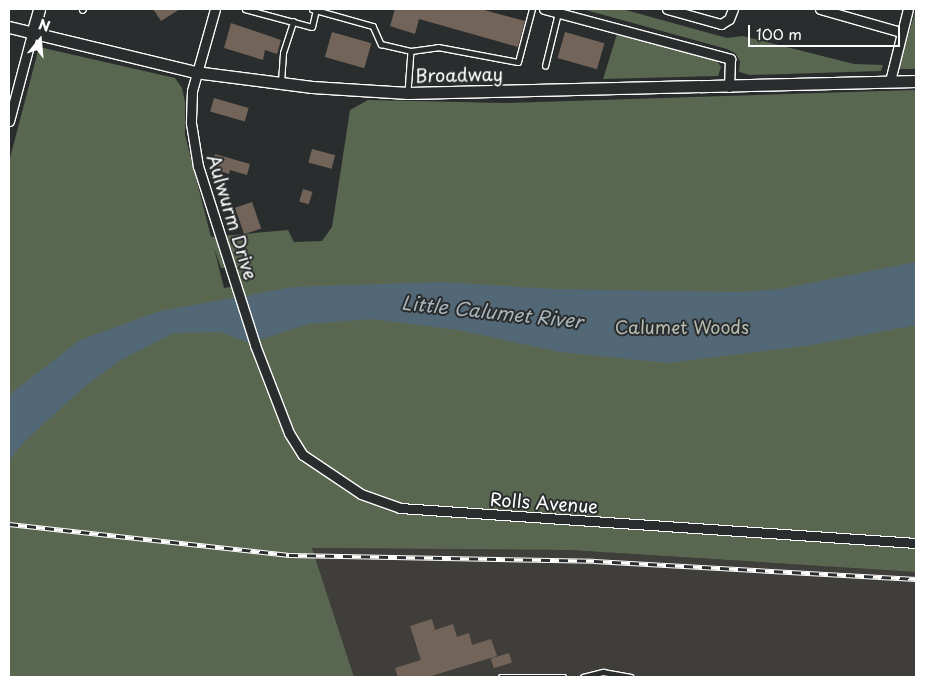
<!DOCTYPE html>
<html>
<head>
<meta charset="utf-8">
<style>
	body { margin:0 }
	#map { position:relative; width:925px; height:686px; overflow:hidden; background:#2a2d2e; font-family:"Playpen Sans",sans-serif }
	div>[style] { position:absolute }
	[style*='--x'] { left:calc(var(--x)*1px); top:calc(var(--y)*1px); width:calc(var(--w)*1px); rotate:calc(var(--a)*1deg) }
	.built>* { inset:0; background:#403e3b }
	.green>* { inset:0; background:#5a6750 }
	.water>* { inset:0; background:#536877 }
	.building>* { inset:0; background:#726458; transform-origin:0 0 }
	.roads { filter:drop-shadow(1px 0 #fff) drop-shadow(-1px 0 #fff) drop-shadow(0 1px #fff) drop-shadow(0 -1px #fff) }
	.service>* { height:4.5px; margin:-2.25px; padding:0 2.25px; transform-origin:2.25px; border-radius:2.25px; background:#2a2d2e }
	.minor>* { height:9px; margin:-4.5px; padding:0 4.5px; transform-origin:4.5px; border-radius:4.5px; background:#2a2d2e }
	.tertiary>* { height:11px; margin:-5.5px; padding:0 5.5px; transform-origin:5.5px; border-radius:5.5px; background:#2a2d2e }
	.rail>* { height:5px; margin-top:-2.5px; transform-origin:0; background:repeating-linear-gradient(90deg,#2a2d2e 0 9px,#fff 0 18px); box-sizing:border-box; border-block:1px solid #fff }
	span { translate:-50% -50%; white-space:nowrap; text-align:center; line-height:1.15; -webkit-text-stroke:4px #2a2d2e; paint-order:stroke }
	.street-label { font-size:18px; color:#fff }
	.park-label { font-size:18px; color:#b5bbb0 }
	.water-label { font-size:19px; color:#a9b4bb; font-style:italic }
	.frame { position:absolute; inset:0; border:10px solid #fff; pointer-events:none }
	.north { position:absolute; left:15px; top:15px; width:50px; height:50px; -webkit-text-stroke:4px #2a2d2e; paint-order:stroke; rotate:17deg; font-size:14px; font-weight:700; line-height:20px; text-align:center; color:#fff }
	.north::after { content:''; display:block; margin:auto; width:18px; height:22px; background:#fff; clip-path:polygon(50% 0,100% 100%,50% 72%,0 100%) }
	.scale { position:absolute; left:748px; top:25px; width:152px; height:22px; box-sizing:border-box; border:2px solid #fff; border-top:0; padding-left:6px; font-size:15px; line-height:18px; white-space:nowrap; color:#fff; -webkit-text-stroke:4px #2a2d2e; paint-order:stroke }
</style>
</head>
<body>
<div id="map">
	<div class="built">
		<div style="clip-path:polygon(312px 548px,569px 550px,916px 572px,916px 677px,354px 677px)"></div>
	</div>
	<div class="green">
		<div style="clip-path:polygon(582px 9px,622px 9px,727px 38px,743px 36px,854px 64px,883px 65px,881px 71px,750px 75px,739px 72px,740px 61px,735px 53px,727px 49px)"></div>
		<div style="clip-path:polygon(916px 9px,916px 69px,898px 69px)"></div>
		<div style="clip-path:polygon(617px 34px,716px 60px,721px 67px,718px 76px,603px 79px)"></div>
		<div style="clip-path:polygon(evenodd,39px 47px,175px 78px,182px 88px,185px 102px,185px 135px,211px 237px,288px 230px,294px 242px,322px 241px,332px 227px,350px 110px,368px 100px,505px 103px,916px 90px,916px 572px,569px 550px,312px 548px,354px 677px,9px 677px,9px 162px,39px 47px,214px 248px,221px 268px,236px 268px,242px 285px,224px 288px,214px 248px)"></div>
	</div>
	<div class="water">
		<div style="clip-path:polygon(916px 262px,916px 325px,812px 345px,667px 363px,560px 352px,458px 330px,372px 319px,308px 324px,250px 343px,220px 332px,174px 333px,119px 361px,83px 388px,26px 440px,9px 460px,9px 397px,14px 391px,80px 340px,160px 311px,293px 287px,441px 282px,553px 289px,738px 292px,780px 289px)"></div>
	</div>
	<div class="building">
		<div style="clip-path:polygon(153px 9px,180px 9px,161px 21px)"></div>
		<div style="clip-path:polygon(395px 9px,480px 9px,525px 21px,518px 47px,419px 19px,415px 34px,390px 26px)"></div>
		<div style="clip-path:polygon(231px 23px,281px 40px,277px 54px,265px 50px,263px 60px,224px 48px)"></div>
		<div style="left:332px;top:32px;width:41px;height:26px;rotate:16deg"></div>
		<div style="left:565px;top:32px;width:41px;height:27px;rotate:16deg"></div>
		<div style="left:214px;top:98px;width:36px;height:14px;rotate:16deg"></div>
		<div style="left:312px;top:149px;width:24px;height:14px;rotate:15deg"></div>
		<div style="clip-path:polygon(215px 154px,250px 164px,247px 175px,230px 170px,229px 174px,220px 171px,221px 167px,212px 165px)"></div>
		<div style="left:303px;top:189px;width:10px;height:13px;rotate:17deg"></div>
		<div style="left:252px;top:202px;width:28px;height:18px;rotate:71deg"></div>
		<div style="clip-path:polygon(432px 619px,435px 630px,453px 624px,457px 637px,469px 633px,472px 645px,491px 639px,497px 656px,428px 677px,398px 677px,395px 668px,421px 660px,410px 626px)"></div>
		<div style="left:509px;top:653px;width:10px;height:19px;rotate:73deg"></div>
	</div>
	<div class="roads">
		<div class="service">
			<div style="--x:245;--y:9;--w:69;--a:15"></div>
			<div style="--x:312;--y:27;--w:17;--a:-77"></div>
			<div style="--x:312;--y:9;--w:63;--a:15.6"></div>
			<div style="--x:373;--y:26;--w:20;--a:66"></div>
			<div style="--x:381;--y:44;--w:31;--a:13"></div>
			<div style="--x:411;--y:51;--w:41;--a:94.2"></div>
			<div style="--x:82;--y:10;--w:1;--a:-45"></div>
			<div style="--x:411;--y:51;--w:27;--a:-8"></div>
			<div style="--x:438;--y:47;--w:81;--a:10.6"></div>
			<div style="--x:518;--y:62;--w:55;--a:-75.2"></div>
			<div style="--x:545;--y:66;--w:55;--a:-76.2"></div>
			<div style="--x:281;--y:82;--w:29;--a:-86"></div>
			<div style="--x:283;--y:53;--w:33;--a:-72"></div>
			<div style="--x:501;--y:677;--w:63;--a:0"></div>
			<div style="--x:583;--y:677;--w:21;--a:-14"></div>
			<div style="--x:603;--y:672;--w:28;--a:10"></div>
		</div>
		<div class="minor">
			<div style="--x:215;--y:9;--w:85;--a:105.7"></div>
			<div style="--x:192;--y:91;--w:32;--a:92"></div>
			<div style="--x:191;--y:123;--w:44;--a:80.8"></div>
			<div style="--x:198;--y:166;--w:188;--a:72.3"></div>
			<div style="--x:255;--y:345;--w:94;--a:68.9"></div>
			<div style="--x:289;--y:433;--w:26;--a:58"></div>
			<div style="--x:303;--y:455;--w:70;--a:33.9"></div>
			<div style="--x:361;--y:494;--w:41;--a:19.7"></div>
			<div style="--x:400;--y:508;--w:517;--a:3.88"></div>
			<div style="--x:544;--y:9;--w:193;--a:15"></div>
			<div style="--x:730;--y:59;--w:28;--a:92"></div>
			<div style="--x:667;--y:9;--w:56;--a:15.5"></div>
			<div style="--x:721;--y:24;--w:9;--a:-32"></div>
			<div style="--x:729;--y:19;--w:11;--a:-68"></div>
			<div style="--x:820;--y:9;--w:84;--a:15.9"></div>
			<div style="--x:890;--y:81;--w:74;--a:-76"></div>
			<div style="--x:9;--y:121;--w:90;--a:-75.2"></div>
		</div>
		<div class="tertiary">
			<div style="--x:9;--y:27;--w:191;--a:13.6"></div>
			<div style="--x:195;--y:72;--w:118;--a:7.3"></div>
			<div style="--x:312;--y:87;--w:96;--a:3.6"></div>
			<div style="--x:408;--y:93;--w:508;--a:-1.35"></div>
			<div style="--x:32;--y:34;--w:26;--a:-74"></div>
		</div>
	</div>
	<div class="rail">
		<div style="--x:9;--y:524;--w:282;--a:6.3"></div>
		<div style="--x:289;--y:555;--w:305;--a:1.1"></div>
		<div style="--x:594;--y:561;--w:323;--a:3.2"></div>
	</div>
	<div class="street-label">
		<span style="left:459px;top:75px;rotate:-1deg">Broadway</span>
		<span style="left:232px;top:217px;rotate:73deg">Aulwurm Drive</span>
		<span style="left:544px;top:503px;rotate:4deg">Rolls Avenue</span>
	</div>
	<div class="park-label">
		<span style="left:682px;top:327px">Calumet Woods</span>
	</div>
	<div class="water-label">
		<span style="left:492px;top:312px;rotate:6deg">Little Calumet River</span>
	</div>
	<div class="frame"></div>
	<div class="north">N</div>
	<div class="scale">100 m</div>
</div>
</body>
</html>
